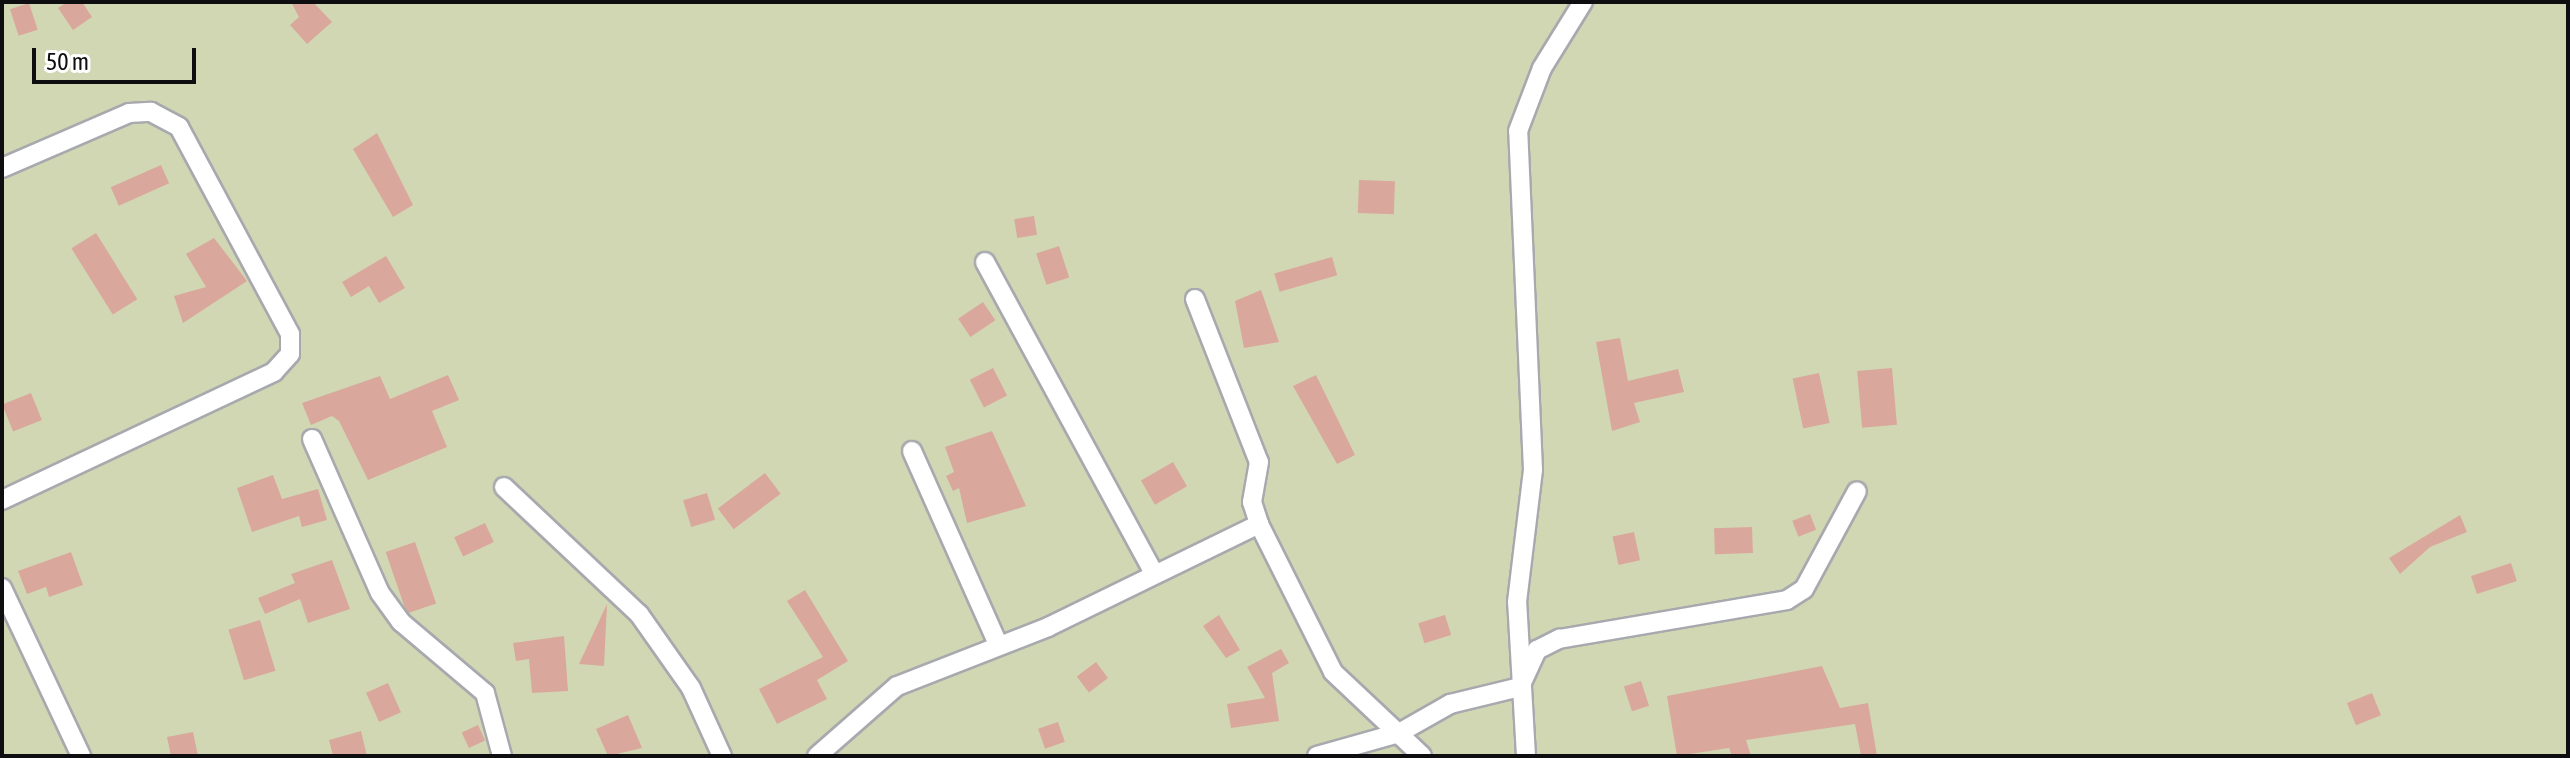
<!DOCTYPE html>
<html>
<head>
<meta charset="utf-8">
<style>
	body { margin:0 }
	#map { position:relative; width:2570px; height:758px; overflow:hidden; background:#eff0f6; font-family:"Asap Condensed",sans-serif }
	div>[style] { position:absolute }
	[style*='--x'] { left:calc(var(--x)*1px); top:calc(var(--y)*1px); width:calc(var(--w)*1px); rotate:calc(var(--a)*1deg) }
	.green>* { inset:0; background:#d1d7b3; transform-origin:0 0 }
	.building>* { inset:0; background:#daa79d; transform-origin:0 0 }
	.roads { filter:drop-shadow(2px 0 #a7a9ae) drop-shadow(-2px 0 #a7a9ae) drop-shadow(0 2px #a7a9ae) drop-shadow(0 -2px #a7a9ae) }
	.street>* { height:18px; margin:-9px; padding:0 9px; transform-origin:9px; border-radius:9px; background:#fff }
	span { translate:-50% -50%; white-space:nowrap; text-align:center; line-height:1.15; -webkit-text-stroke:6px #fefeff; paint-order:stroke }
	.frame { position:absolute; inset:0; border:4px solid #0e0e10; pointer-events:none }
	.scale { position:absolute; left:32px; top:48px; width:164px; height:36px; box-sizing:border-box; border:4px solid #0e0e10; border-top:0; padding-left:10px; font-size:24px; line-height:28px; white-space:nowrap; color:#0e0e10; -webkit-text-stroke:6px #fefeff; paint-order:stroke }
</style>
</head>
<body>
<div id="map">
	<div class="green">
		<div style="left:2px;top:2px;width:2566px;height:754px"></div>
	</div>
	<div class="building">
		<div style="clip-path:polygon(67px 2px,82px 2px,92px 17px,73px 30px,58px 8px)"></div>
		<div style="clip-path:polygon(291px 2px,313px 2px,332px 22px,307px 44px,290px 25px,299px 17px)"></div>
		<div style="left:29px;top:3px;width:28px;height:20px;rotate:72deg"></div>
		<div style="clip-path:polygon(377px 133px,413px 205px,393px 217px,353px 149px)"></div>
		<div style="left:161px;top:165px;width:20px;height:55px;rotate:66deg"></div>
		<div style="left:1359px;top:180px;width:36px;height:33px;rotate:2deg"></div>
		<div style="left:1034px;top:216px;width:19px;height:20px;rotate:81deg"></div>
		<div style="left:96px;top:233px;width:78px;height:29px;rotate:58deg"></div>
		<div style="clip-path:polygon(214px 238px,247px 281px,183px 323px,174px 296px,206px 287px,186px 254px)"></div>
		<div style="left:1059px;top:246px;width:33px;height:24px;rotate:72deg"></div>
		<div style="clip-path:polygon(386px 256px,405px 288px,379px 303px,369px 286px,351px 297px,342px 282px)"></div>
		<div style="left:1332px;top:257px;width:19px;height:60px;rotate:74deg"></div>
		<div style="clip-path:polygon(1261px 290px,1279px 342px,1244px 348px,1235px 301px)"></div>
		<div style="left:983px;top:302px;width:22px;height:30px;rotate:56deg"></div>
		<div style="clip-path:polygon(1620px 338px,1628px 381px,1678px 369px,1684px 392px,1634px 403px,1640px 422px,1612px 431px,1596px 342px)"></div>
		<div style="left:993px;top:368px;width:31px;height:26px;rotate:63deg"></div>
		<div style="left:1892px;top:368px;width:57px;height:35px;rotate:85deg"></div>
		<div style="left:1819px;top:373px;width:51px;height:27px;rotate:78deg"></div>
		<div style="clip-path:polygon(448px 375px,459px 400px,432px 411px,447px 447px,368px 480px,339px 421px,332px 416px,311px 425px,302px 403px,380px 376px,390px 399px)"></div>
		<div style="clip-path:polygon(1316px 375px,1355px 455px,1337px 464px,1293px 386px)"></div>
		<div style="left:31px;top:393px;width:29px;height:31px;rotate:68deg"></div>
		<div style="clip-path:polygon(992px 431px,1026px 506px,967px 523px,959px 488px,953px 491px,946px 476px,954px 472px,945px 447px)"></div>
		<div style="left:1173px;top:462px;width:28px;height:37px;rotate:60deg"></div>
		<div style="left:765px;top:473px;width:26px;height:59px;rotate:53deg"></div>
		<div style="clip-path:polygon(273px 475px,282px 499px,318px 489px,327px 520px,302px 527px,299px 516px,252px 532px,237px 488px)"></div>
		<div style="left:707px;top:493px;width:28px;height:25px;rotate:73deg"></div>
		<div style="left:1810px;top:514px;width:17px;height:19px;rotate:69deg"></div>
		<div style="clip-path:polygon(2460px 515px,2467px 532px,2430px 547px,2400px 574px,2389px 558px)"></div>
		<div style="left:485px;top:523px;width:21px;height:34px;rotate:65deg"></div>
		<div style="left:1752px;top:527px;width:26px;height:38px;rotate:88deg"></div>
		<div style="left:1634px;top:532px;width:29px;height:22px;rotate:78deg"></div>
		<div style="left:415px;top:542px;width:65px;height:31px;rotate:71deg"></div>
		<div style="clip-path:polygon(71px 552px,83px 585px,49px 597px,46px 587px,27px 594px,18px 571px)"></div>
		<div style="clip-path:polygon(332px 560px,350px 609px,308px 623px,300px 599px,265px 614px,258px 598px,295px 583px,291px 574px)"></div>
		<div style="left:2511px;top:563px;width:19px;height:42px;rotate:72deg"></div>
		<div style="clip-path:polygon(805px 590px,848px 661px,817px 680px,827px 699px,777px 724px,759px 689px,823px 657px,787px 601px)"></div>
		<div style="clip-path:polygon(607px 604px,604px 666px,579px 664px)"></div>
		<div style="clip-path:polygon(1219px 615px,1240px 650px,1226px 658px,1203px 626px)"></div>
		<div style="left:1445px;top:615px;width:21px;height:28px;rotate:73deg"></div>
		<div style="left:260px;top:620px;width:53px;height:33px;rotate:73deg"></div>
		<div style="clip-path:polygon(564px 636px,568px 691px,532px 693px,529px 659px,516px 661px,513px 643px)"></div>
		<div style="clip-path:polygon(1281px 649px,1289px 663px,1272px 673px,1279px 721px,1231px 728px,1227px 704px,1265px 698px,1247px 667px)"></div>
		<div style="left:1096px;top:662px;width:20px;height:24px;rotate:53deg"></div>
		<div style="clip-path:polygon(1822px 666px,1840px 708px,1868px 703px,1877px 756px,1861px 756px,1855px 724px,1746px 740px,1751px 756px,1732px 756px,1729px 748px,1677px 756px,1667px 696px)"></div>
		<div style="left:1641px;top:681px;width:26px;height:18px;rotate:72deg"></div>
		<div style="left:388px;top:683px;width:32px;height:24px;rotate:66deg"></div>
		<div style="left:2372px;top:693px;width:24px;height:27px;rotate:68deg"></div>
		<div style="clip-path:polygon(628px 715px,642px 748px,608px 756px,596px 729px)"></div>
		<div style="left:1058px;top:722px;width:21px;height:21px;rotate:71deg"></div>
		<div style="left:478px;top:725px;width:17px;height:18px;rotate:65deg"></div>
		<div style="clip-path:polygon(361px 731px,367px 756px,333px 756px,329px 740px)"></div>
		<div style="clip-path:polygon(193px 732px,198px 756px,171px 756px,167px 737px)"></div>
	</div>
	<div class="roads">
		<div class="street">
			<div style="--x:2;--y:168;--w:138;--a:-23.4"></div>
			<div style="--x:129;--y:113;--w:22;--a:-3"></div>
			<div style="--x:151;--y:112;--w:32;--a:28"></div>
			<div style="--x:179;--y:127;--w:235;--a:61.8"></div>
			<div style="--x:290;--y:334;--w:20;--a:90"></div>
			<div style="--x:290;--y:354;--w:24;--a:132"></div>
			<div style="--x:274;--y:372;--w:301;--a:154.8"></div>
			<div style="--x:985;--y:262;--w:354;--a:61.5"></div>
			<div style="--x:1195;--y:299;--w:175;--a:68.6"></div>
			<div style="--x:1259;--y:462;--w:41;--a:99.9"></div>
			<div style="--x:1252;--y:502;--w:23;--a:72"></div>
			<div style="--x:312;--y:439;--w:168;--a:66.2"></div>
			<div style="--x:380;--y:593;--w:36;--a:54"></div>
			<div style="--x:401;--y:622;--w:110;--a:40.2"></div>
			<div style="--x:485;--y:693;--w:65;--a:74.9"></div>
			<div style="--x:912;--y:451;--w:211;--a:66"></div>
			<div style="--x:504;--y:487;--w:185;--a:43.3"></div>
			<div style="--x:639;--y:614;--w:90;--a:54.9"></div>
			<div style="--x:691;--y:688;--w:75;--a:65.5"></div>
			<div style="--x:2;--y:588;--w:186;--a:64.8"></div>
			<div style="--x:817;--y:756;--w:106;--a:-41.2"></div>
			<div style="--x:897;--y:686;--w:162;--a:-21.3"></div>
			<div style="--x:1048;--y:627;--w:235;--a:-26"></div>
			<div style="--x:1259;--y:524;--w:165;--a:63.4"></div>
			<div style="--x:1333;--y:672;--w:122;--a:43.3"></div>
			<div style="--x:1317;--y:756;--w:85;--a:-15.7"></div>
			<div style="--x:1399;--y:733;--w:59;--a:-29.6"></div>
			<div style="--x:1450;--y:704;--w:72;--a:-13.7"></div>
			<div style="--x:1520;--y:687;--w:41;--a:-65.3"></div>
			<div style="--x:1537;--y:650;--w:25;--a:-27"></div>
			<div style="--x:1559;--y:639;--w:231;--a:-9.7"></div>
			<div style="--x:1787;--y:600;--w:20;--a:-33"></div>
			<div style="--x:1804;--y:589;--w:111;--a:-61.6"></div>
			<div style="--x:1526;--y:756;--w:154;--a:-93.3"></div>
			<div style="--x:1517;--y:602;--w:133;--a:-83.1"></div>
			<div style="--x:1533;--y:470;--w:339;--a:-92.5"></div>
			<div style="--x:1518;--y:131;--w:67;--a:-69.1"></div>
			<div style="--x:1542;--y:68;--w:78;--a:-58.2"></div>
		</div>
	</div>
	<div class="frame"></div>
	<div class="scale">50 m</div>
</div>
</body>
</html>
